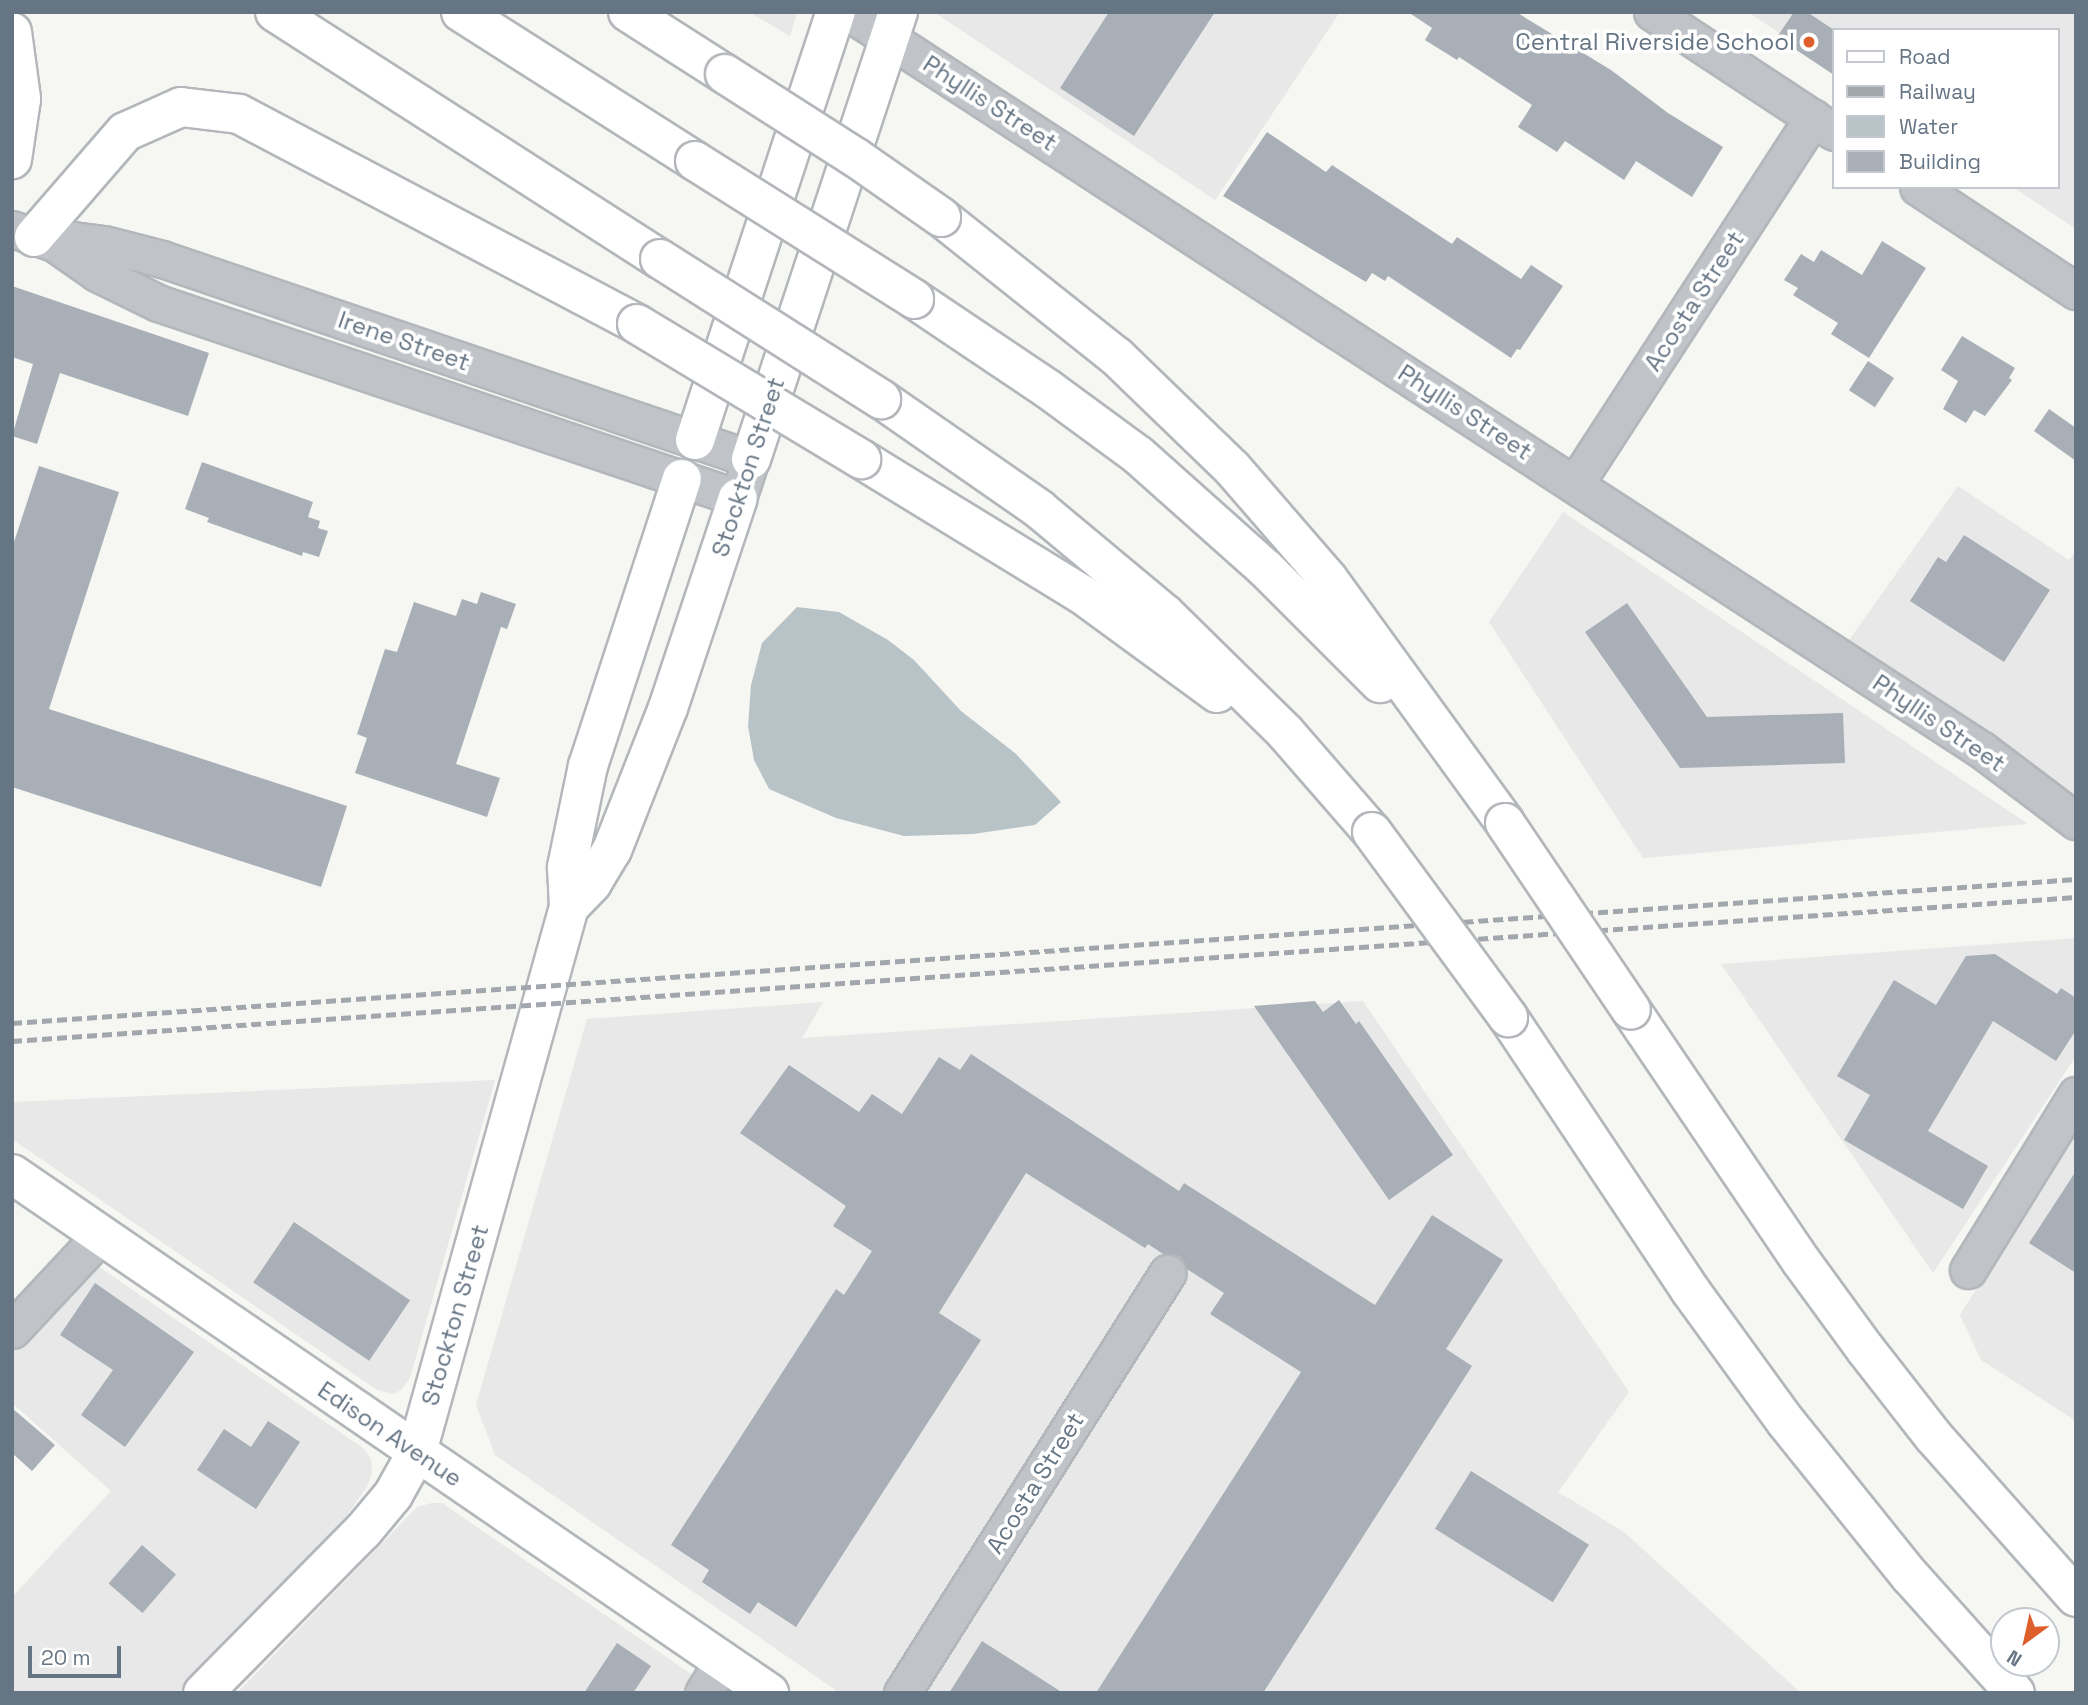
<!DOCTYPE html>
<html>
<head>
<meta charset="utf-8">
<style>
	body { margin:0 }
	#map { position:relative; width:2088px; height:1705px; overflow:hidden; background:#f6f7f3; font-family:"Space Grotesk",sans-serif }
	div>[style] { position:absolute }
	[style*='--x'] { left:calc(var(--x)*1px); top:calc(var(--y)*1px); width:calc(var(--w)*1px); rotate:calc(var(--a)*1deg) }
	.built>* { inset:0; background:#e7e8e7 }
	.water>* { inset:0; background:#b8c3c8 }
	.building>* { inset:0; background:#a8afb6; transform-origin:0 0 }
	.roads { filter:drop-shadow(2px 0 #b3b7bb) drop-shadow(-2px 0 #b3b7bb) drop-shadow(0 2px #b3b7bb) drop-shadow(0 -2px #b3b7bb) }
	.minor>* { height:35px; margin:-17.5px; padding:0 17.5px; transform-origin:17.5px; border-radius:17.5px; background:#c0c3c7 }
	.major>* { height:38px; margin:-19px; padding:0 19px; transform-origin:19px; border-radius:19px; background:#fff }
	.highway>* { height:38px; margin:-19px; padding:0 19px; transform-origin:19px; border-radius:19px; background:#fff }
	.rail>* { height:5px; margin-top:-2.5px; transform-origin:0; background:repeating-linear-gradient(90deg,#a1a7ad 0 10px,transparent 0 15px) }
	.bridges { filter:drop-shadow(2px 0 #b3b6ba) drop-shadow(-2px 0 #b3b6ba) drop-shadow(0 2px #b3b6ba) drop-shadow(0 -2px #b3b6ba) }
	.highway-bridge>* { height:38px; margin:-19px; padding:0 19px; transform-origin:19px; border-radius:19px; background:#fff }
	.dots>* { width:19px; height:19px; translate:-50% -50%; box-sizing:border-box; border:4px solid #fff; border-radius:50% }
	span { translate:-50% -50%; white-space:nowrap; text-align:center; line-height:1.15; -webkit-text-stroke:7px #fff; paint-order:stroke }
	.poi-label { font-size:24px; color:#667584 }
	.right { translate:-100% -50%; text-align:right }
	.street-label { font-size:24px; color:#667584 }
	.frame { position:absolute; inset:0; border:14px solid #667584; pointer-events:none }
	.legend { position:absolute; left:1832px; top:28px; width:228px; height:161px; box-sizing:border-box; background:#fff; border:2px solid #c2c8ce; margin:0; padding:9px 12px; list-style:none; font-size:21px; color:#667584 }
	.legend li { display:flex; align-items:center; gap:14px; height:35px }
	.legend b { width:35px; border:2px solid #c2c8ce }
	.north { position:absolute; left:1990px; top:1607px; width:70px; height:70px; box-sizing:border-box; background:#fff; border:2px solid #c2c8ce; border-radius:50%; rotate:213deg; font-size:19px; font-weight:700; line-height:28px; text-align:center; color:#667584 }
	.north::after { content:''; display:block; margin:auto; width:24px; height:32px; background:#de5e2c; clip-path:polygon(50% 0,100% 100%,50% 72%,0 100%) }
	.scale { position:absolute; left:28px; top:1646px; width:93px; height:32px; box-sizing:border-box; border:4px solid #667584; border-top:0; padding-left:9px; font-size:21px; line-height:24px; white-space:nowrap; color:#667584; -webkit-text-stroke:5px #fff; paint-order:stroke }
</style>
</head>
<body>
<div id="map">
	<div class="built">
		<div style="clip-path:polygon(749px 12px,797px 12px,790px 36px)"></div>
		<div style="clip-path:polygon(934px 12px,1340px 12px,1215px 200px)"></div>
		<div style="clip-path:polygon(1748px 12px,2076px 12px,2076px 229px,2013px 187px,2058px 187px,2058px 30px,1834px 30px,1834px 70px)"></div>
		<div style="clip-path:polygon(1958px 486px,2069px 560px,2076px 551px,2076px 797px,1847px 643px)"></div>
		<div style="clip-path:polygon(1563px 512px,2028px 824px,1643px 858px,1489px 622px)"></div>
		<div style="clip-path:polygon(2076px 938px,2076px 1056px,1933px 1273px,1721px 964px)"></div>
		<div style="clip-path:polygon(1363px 1001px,1629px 1392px,1558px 1492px,1624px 1532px,1801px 1693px,840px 1693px,495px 1455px,476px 1405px,587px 1019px,823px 1002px,802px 1038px)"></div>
		<div style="clip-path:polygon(495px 1080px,410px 1378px,401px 1390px,393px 1394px,377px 1390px,12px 1139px,12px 1102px)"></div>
		<div style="clip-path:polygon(2076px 1130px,2076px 1421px,1981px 1360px,1960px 1315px)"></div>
		<div style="clip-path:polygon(70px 1247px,363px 1448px,371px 1459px,372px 1473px,367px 1487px,342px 1522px,179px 1693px,12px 1693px,12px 1597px,111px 1491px,12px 1403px,12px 1306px)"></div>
		<div style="clip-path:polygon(432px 1503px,442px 1503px,719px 1693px,237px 1693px,417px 1507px)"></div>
	</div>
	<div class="water">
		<div style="clip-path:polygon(797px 607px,839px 612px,888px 640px,914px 660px,961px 711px,1015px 753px,1061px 802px,1035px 825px,973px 834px,904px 836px,836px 818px,769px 789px,754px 760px,748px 726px,751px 685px,762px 643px)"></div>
	</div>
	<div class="building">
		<div style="clip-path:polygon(1109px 12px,1215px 12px,1134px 136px,1060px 88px)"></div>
		<div style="clip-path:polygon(1408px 12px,1516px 12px,1611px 70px,1668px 113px,1723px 147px,1692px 197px,1636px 161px,1624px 180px,1565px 141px,1557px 152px,1518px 127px,1532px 105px,1459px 57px,1457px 60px,1425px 40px,1432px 28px)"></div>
		<div style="clip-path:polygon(1794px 12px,1807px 12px,1834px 30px,1834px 75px,1777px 37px)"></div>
		<div style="clip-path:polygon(1267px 132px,1326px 172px,1332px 165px,1452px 244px,1457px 237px,1521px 279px,1531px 265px,1563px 286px,1520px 350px,1517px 349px,1511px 358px,1388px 276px,1385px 281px,1372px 273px,1366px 282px,1223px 196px)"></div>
		<div style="clip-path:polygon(1882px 241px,1926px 268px,1869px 358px,1831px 334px,1838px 323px,1793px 295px,1798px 288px,1784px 280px,1801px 254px,1814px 262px,1821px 250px,1862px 275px)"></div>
		<div style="clip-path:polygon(12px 286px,209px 353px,188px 416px,60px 373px,37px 444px,12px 436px,33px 364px,12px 357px)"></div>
		<div style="clip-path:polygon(1962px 336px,2015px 368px,2009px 378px,2012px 380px,1985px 416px,1974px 410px,1966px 423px,1943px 409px,1958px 381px,1941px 370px)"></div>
		<div style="left:1868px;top:361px;width:31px;height:35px;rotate:33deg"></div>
		<div style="clip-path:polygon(2049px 409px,2076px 428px,2076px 461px,2034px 431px)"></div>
		<div style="clip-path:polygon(202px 462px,313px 502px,308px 517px,320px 521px,318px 528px,328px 531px,319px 557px,303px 552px,302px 556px,207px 522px,209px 518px,185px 509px)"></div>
		<div style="clip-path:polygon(39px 466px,119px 492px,49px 709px,347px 806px,321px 887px,12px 787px,12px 548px)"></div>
		<div style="clip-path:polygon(1964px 535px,2050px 590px,2004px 662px,1910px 601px,1938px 557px,1946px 562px)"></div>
		<div style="clip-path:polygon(481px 592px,516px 604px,507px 629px,501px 627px,456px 764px,500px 778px,487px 817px,355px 773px,367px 738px,357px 734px,385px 649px,397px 652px,414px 602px,456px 616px,462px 599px,477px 604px)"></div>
		<div style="clip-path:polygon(1627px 603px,1707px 717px,1843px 713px,1845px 763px,1680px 768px,1585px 632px)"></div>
		<div style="clip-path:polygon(1995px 954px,2057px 994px,2061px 988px,2076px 998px,2076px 1030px,2056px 1061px,1993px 1021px,1928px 1131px,1988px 1166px,1963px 1209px,1844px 1140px,1870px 1095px,1837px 1076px,1894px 980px,1936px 1005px,1966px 956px)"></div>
		<div style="clip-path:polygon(1339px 1000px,1356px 1024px,1359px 1021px,1453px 1155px,1389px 1200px,1254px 1006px,1315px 1001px,1323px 1012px)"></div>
		<div style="clip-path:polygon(971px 1054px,1179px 1191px,1184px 1183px,1375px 1305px,1432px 1215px,1503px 1260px,1446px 1349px,1472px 1366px,1263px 1693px,1096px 1693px,1301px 1372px,1210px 1314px,1224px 1293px,1187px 1269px,1179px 1256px,1163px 1254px,1148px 1244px,1145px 1248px,1026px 1173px,939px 1313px,981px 1340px,796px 1627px,758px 1602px,750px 1614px,702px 1582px,709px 1570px,671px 1545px,836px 1289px,844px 1295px,872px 1251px,833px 1226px,846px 1206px,740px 1133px,789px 1065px,859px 1112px,872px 1094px,902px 1114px,939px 1057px,960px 1070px)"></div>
		<div style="clip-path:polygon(2076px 1171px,2076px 1273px,2029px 1243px)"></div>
		<div style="left:294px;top:1222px;width:140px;height:73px;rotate:34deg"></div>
		<div style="clip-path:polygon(95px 1283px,194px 1352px,125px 1447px,81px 1415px,113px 1370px,60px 1335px)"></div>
		<div style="clip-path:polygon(12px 1408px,55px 1445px,32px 1471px,12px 1453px)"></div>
		<div style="clip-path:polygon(268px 1421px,300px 1442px,256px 1509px,197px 1470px,224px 1429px,251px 1447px)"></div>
		<div style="left:1471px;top:1471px;width:139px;height:68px;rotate:32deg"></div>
		<div style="left:142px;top:1545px;width:45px;height:51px;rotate:41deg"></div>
		<div style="clip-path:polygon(982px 1641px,1063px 1693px,949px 1693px)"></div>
		<div style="clip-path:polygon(617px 1643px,651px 1666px,633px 1693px,584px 1693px)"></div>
	</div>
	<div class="roads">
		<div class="minor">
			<div style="--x:848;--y:12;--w:1353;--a:33.06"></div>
			<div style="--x:1982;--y:750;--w:118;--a:37.1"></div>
			<div style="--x:1652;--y:12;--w:218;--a:33.4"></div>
			<div style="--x:1918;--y:187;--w:189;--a:33.4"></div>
			<div style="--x:12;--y:229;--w:44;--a:18.4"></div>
			<div style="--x:54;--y:243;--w:52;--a:34.9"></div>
			<div style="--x:97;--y:273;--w:68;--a:26.2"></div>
			<div style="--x:158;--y:303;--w:612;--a:18.58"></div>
			<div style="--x:738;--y:498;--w:41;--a:-71.6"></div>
			<div style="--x:751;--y:459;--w:622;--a:-161.24"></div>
			<div style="--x:162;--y:259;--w:60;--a:-165.5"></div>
			<div style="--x:104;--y:244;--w:31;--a:-173"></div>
			<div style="--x:73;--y:240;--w:19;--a:171"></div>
			<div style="--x:1575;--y:484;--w:437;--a:-57"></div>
			<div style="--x:1968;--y:1270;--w:206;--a:-58.3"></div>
			<div style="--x:12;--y:1330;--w:130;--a:-46.9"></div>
			<div style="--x:703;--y:1693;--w:38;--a:-58"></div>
			<div style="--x:902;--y:1693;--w:497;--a:-57.7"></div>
		</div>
		<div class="major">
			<div style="--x:695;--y:440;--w:451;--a:-71.8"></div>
			<div style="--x:751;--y:459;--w:471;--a:-71.8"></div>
			<div style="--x:569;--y:907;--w:33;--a:-46"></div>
			<div style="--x:592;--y:883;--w:39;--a:-59"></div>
			<div style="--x:612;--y:850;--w:153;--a:-68.5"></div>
			<div style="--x:668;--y:708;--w:221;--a:-71.6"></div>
			<div style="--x:12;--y:1174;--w:918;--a:34.43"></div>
			<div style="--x:203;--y:1693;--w:228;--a:-45.4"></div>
			<div style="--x:363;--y:1531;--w:47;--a:-50.2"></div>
			<div style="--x:393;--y:1495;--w:49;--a:-60.8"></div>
			<div style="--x:417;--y:1452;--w:566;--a:-74.42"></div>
			<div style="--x:569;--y:907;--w:40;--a:-92.9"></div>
			<div style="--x:567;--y:867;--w:103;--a:-78.3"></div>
			<div style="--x:588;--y:766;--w:302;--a:-71.9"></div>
		</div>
		<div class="highway">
			<div style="--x:275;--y:12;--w:457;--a:32.7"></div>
			<div style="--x:461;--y:12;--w:277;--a:32.5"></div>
			<div style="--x:628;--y:12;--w:115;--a:32.6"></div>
			<div style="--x:12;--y:32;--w:68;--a:82.3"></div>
			<div style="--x:21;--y:99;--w:61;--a:98.5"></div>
			<div style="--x:941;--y:217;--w:223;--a:38.5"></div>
			<div style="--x:1116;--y:356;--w:161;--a:44"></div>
			<div style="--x:1232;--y:468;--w:147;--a:49.1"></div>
			<div style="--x:1328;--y:579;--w:301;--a:54"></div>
			<div style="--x:34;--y:237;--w:139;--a:-49.1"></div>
			<div style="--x:125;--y:132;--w:61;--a:-24.1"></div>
			<div style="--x:181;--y:107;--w:58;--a:6.9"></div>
			<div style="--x:239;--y:114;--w:450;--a:27.8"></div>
			<div style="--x:914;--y:299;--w:161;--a:33.9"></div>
			<div style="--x:1048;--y:389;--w:112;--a:36.3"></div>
			<div style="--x:1138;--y:455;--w:170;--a:41.7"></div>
			<div style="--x:1265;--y:568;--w:163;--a:45"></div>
			<div style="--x:881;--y:399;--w:193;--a:34.8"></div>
			<div style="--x:1039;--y:509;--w:164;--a:39.8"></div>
			<div style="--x:1165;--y:614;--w:168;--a:44.5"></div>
			<div style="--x:1285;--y:732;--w:133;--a:49"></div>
			<div style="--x:861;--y:459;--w:260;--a:31.5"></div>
			<div style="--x:1083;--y:595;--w:166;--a:36.2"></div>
			<div style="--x:1631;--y:1010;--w:303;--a:55.9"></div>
			<div style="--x:1801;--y:1261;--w:110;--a:53.9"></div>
			<div style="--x:1866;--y:1350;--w:110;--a:52"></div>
			<div style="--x:1934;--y:1437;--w:214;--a:48.4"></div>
			<div style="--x:1508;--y:1017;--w:328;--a:56.3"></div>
			<div style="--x:1690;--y:1290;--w:163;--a:54"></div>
			<div style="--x:1786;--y:1422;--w:198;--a:51.2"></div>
			<div style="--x:1910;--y:1576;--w:157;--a:48.1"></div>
		</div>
	</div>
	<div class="rail">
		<div style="--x:12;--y:1023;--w:2069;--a:-3.99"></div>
		<div style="--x:12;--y:1041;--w:2069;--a:-3.99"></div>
	</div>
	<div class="bridges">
		<div class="highway-bridge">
			<div style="--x:725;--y:74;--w:154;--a:32.6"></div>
			<div style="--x:855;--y:157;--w:105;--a:34.9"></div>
			<div style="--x:695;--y:161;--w:259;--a:32.2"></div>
			<div style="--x:660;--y:259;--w:262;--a:32.4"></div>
			<div style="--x:637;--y:324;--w:262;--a:31.1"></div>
			<div style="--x:1505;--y:823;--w:225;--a:56"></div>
			<div style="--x:1372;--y:832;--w:230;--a:53.7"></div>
		</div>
	</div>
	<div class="dots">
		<div style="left:1809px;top:42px;background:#de5e2c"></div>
	</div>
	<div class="poi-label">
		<span class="right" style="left:1795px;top:42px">Central Riverside School</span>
	</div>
	<div class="street-label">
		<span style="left:990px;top:103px;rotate:33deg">Phyllis Street</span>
		<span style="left:1694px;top:301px;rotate:-57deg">Acosta Street</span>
		<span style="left:404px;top:341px;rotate:19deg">Irene Street</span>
		<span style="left:1465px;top:412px;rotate:33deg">Phyllis Street</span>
		<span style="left:748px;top:467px;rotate:-72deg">Stockton Street</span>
		<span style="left:1939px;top:723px;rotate:34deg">Phyllis Street</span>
		<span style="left:455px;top:1315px;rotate:-74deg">Stockton Street</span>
		<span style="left:390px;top:1434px;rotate:34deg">Edison Avenue</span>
		<span style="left:1035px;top:1483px;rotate:-58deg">Acosta Street</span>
	</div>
	<div class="frame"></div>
	<ul class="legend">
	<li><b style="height:9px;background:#fff"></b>Road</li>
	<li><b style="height:9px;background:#a1a7ad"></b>Railway</li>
	<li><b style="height:19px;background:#b8c3c8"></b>Water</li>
	<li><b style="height:19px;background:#a8afb6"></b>Building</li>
	</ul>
	<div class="north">N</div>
	<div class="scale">20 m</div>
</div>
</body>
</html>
